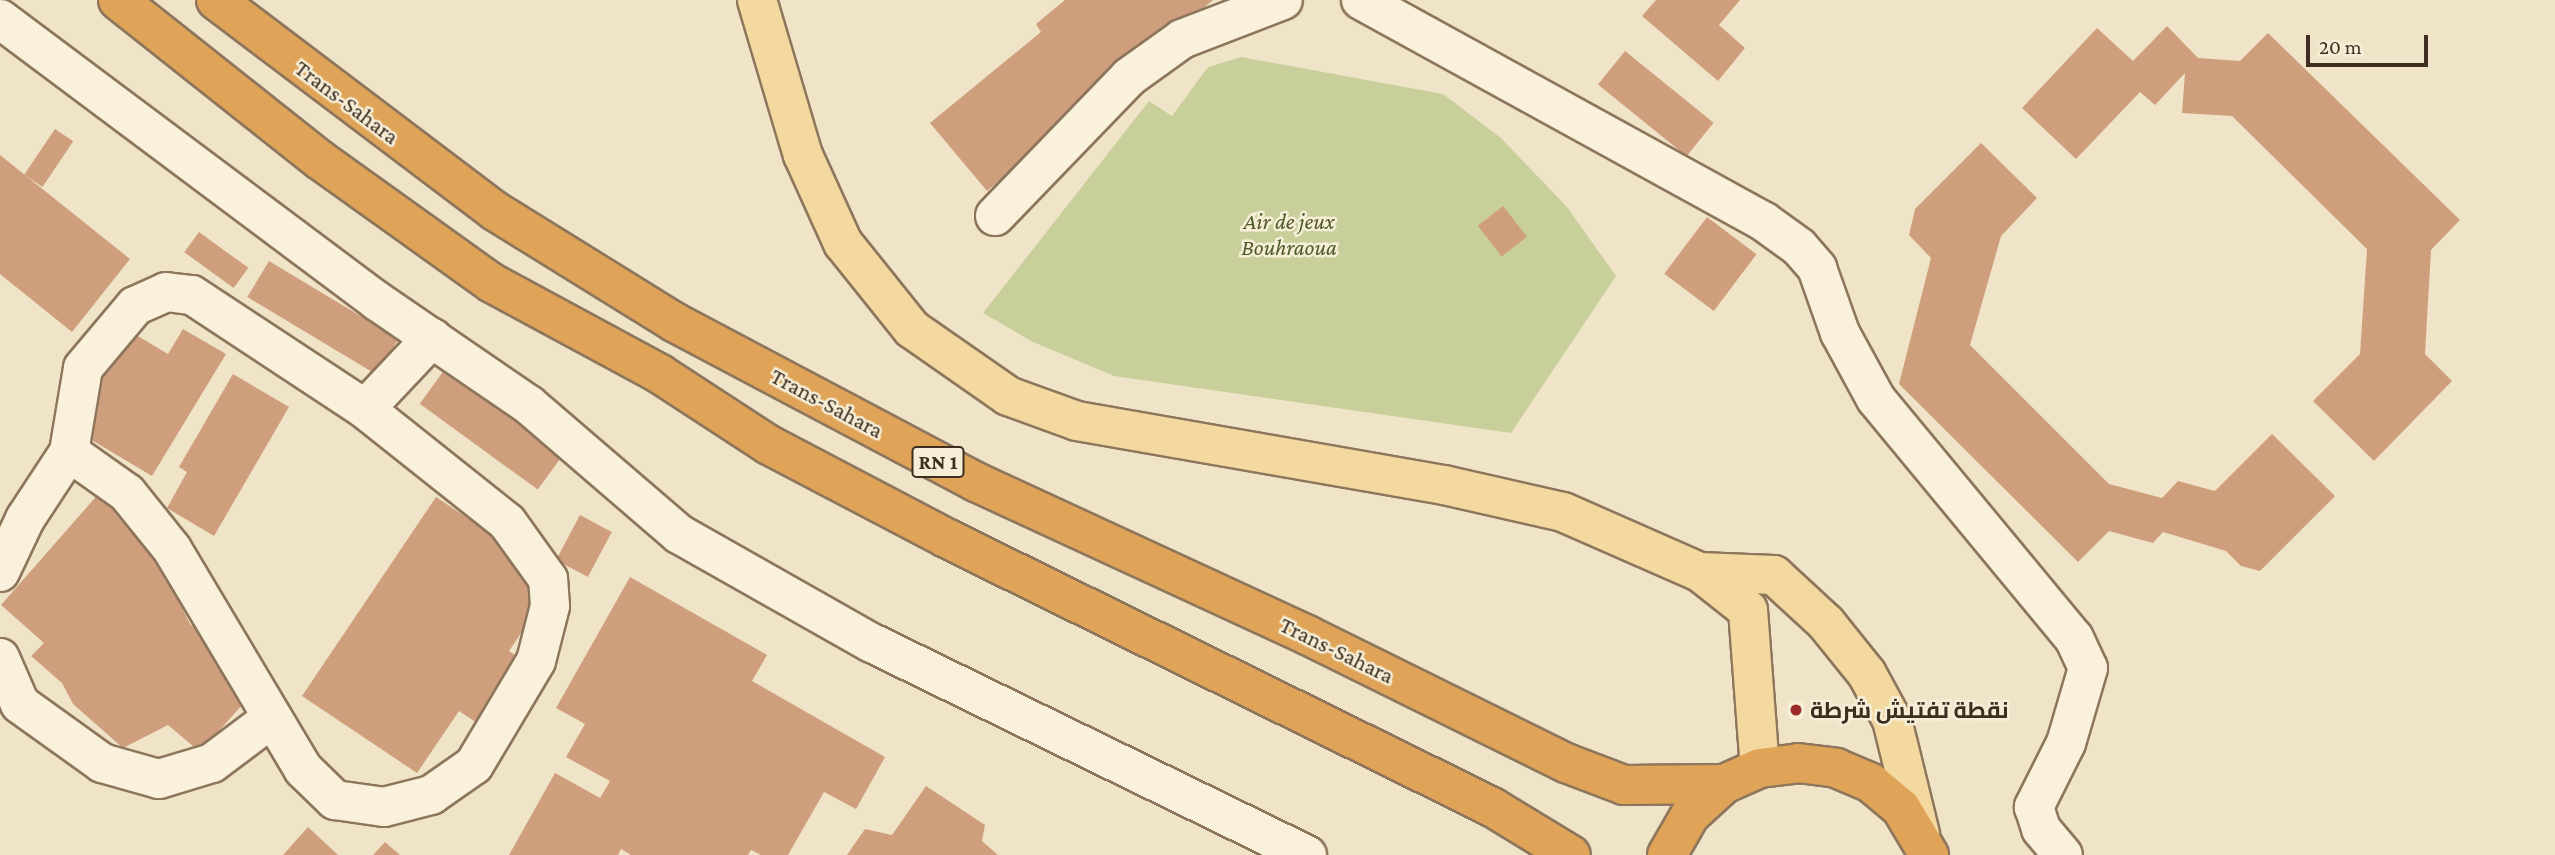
<!DOCTYPE html>
<html>
<head>
<meta charset="utf-8">
<style>
	body { margin:0 }
	#map { position:relative; width:2555px; height:855px; overflow:hidden; background:#f0e4c8; font-family:"Crimson Pro",Cairo,serif }
	div>[style] { position:absolute }
	[style*='--x'] { left:calc(var(--x)*1px); top:calc(var(--y)*1px); width:calc(var(--w)*1px); rotate:calc(var(--a)*1deg) }
	.green>* { inset:0; background:#c9cf9b }
	.building>* { inset:0; background:#cf9f7d; transform-origin:0 0 }
	.roads { filter:drop-shadow(2px 0 #8d765c) drop-shadow(-2px 0 #8d765c) drop-shadow(0 2px #8d765c) drop-shadow(0 -2px #8d765c) }
	.minor>* { height:38px; margin:-19px; padding:0 19px; transform-origin:19px; border-radius:19px; background:#faf1dc }
	.major>* { height:38px; margin:-19px; padding:0 19px; transform-origin:19px; border-radius:19px; background:#f3d9a0 }
	.highway>* { height:38px; margin:-19px; padding:0 19px; transform-origin:19px; border-radius:19px; background:#e0a458 }
	.dots>* { width:19px; height:19px; translate:-50% -50%; box-sizing:border-box; border:4px solid #f7eed8; border-radius:50% }
	span { translate:-50% -50%; white-space:nowrap; text-align:center; line-height:1.15; -webkit-text-stroke:5px #f7eed8; paint-order:stroke }
	.shield-label span { padding:2px 5px; background:#f7eed8; border:2px solid; border-radius:5px; -webkit-text-stroke-width:0 }
	.shield-label { font-size:21px; color:#3d2e20; font-weight:700 }
	.street-label { font-size:23px; color:#3d2e20 }
	.park-label { font-size:23px; color:#4d5a26; font-style:italic }
	.poi-label { font-size:23px; color:#3d2e20; font-weight:700 }
	.left { translate:0 -50%; text-align:left }
	.scale { position:absolute; left:2306px; top:35px; width:122px; height:32px; box-sizing:border-box; border:4px solid #3d2e20; border-top:0; padding-left:9px; font-size:21px; line-height:24px; white-space:nowrap; color:#3d2e20; -webkit-text-stroke:5px #f7eed8; paint-order:stroke }
</style>
</head>
<body>
<div id="map">
	<div class="green">
		<div style="clip-path:polygon(1241px 57px,1443px 94px,1501px 138px,1567px 207px,1616px 276px,1511px 433px,1114px 376px,1033px 342px,983px 313px,1149px 101px,1172px 116px,1208px 67px)"></div>
	</div>
	<div class="building">
		<div style="clip-path:polygon(1065px 0,1213px 0,987px 191px,930px 123px,1041px 32px,1036px 24px)"></div>
		<div style="clip-path:polygon(1656px 0,1740px 0,1719px 25px,1745px 48px,1718px 81px,1642px 16px)"></div>
		<div style="clip-path:polygon(2167px 26px,2198px 58px,2240px 61px,2268px 33px,2460px 220px,2431px 250px,2425px 354px,2452px 381px,2374px 461px,2313px 401px,2360px 354px,2367px 249px,2232px 116px,2182px 113px,2185px 73px,2155px 105px,2140px 92px,2076px 159px,2022px 108px,2097px 28px,2133px 61px)"></div>
		<div style="left:1625px;top:51px;width:114px;height:43px;rotate:39deg"></div>
		<div style="left:55px;top:129px;width:22px;height:55px;rotate:34deg"></div>
		<div style="clip-path:polygon(1981px 143px,2037px 198px,2001px 236px,1970px 345px,2109px 484px,2162px 498px,2178px 481px,2215px 491px,2272px 434px,2335px 496px,2260px 571px,2241px 566px,2226px 551px,2163px 532px,2153px 543px,2109px 531px,2078px 562px,1899px 384px,1931px 258px,1909px 235px,1915px 209px)"></div>
		<div style="clip-path:polygon(0 155px,130px 259px,72px 332px,0 274px)"></div>
		<div style="left:1503px;top:206px;width:39px;height:32px;rotate:52deg"></div>
		<div style="left:1707px;top:217px;width:62px;height:71px;rotate:37deg"></div>
		<div style="left:199px;top:232px;width:61px;height:25px;rotate:36deg"></div>
		<div style="left:269px;top:261px;width:151px;height:42px;rotate:31deg"></div>
		<div style="clip-path:polygon(126px 329px,168px 354px,183px 329px,226px 354px,152px 476px,68px 426px)"></div>
		<div style="left:445px;top:369px;width:146px;height:43px;rotate:36deg"></div>
		<div style="clip-path:polygon(233px 374px,289px 407px,214px 536px,167px 508px,187px 472px,179px 467px)"></div>
		<div style="clip-path:polygon(108px 483px,157px 559px,190px 624px,260px 685px,200px 752px,168px 725px,123px 748px,73px 704px,62px 683px,31px 656px,44px 643px,1px 605px)"></div>
		<div style="clip-path:polygon(436px 497px,558px 578px,509px 651px,532px 667px,489px 731px,459px 711px,417px 773px,302px 696px)"></div>
		<div style="left:580px;top:515px;width:36px;height:51px;rotate:28deg"></div>
		<div style="clip-path:polygon(630px 577px,767px 655px,752px 681px,885px 757px,856px 809px,824px 792px,788px 855px,761px 855px,751px 850px,748px 855px,631px 855px,621px 849px,618px 855px,509px 855px,555px 773px,600px 798px,610px 781px,566px 757px,585px 724px,556px 708px)"></div>
		<div style="clip-path:polygon(926px 786px,985px 825px,982px 841px,998px 855px,847px 855px,865px 829px,892px 835px)"></div>
		<div style="clip-path:polygon(308px 827px,338px 855px,283px 855px)"></div>
		<div style="clip-path:polygon(385px 842px,400px 855px,373px 855px)"></div>
	</div>
	<div class="roads">
		<div class="minor">
			<div style="--x:1361;--y:0;--w:459;--a:28.8"></div>
			<div style="--x:1763;--y:221;--w:44;--a:35.8"></div>
			<div style="--x:1799;--y:247;--w:28;--a:49"></div>
			<div style="--x:1817;--y:268;--w:69;--a:70.5"></div>
			<div style="--x:1840;--y:333;--w:75;--a:61.4"></div>
			<div style="--x:1876;--y:399;--w:310;--a:50.4"></div>
			<div style="--x:2074;--y:638;--w:33;--a:65"></div>
			<div style="--x:2088;--y:668;--w:78;--a:106.3"></div>
			<div style="--x:2066;--y:743;--w:72;--a:116.6"></div>
			<div style="--x:2034;--y:807;--w:23;--a:72"></div>
			<div style="--x:2041;--y:829;--w:34;--a:50"></div>
			<div style="--x:0;--y:19;--w:471;--a:36.8"></div>
			<div style="--x:377;--y:301;--w:184;--a:34.4"></div>
			<div style="--x:529;--y:405;--w:198;--a:40.7"></div>
			<div style="--x:679;--y:534;--w:222;--a:29.5"></div>
			<div style="--x:872;--y:643;--w:484;--a:26"></div>
			<div style="--x:995;--y:216;--w:193;--a:-46"></div>
			<div style="--x:1129;--y:77;--w:65;--a:-35.6"></div>
			<div style="--x:1182;--y:39;--w:108;--a:-21.1"></div>
			<div style="--x:69;--y:452;--w:71;--a:35.3"></div>
			<div style="--x:127;--y:493;--w:72;--a:51.2"></div>
			<div style="--x:172;--y:549;--w:256;--a:59.2"></div>
			<div style="--x:303;--y:769;--w:45;--a:44.1"></div>
			<div style="--x:335;--y:800;--w:49;--a:8.1"></div>
			<div style="--x:384;--y:807;--w:49;--a:-14.3"></div>
			<div style="--x:431;--y:795;--w:52;--a:-34.9"></div>
			<div style="--x:474;--y:765;--w:121;--a:-59.2"></div>
			<div style="--x:536;--y:661;--w:57;--a:-75.7"></div>
			<div style="--x:550;--y:606;--w:27;--a:-94"></div>
			<div style="--x:548;--y:579;--w:70;--a:-125.7"></div>
			<div style="--x:507;--y:522;--w:181;--a:-141.5"></div>
			<div style="--x:0;--y:572;--w:59;--a:-64.7"></div>
			<div style="--x:25;--y:519;--w:80;--a:-56.7"></div>
			<div style="--x:69;--y:452;--w:85;--a:-80.5"></div>
			<div style="--x:83;--y:368;--w:81;--a:-50"></div>
			<div style="--x:135;--y:306;--w:34;--a:-24"></div>
			<div style="--x:166;--y:292;--w:26;--a:7"></div>
			<div style="--x:192;--y:295;--w:207;--a:33.4"></div>
			<div style="--x:365;--y:409;--w:98;--a:-46.7"></div>
			<div style="--x:0;--y:658;--w:50;--a:66.5"></div>
			<div style="--x:20;--y:704;--w:101;--a:35.7"></div>
			<div style="--x:102;--y:763;--w:59;--a:15.7"></div>
			<div style="--x:159;--y:779;--w:55;--a:-16.8"></div>
			<div style="--x:212;--y:763;--w:75;--a:-36.9"></div>
		</div>
		<div class="major">
			<div style="--x:757;--y:0;--w:162;--a:73.5"></div>
			<div style="--x:803;--y:155;--w:97;--a:65.6"></div>
			<div style="--x:843;--y:243;--w:110;--a:51.3"></div>
			<div style="--x:912;--y:329;--w:117;--a:34.9"></div>
			<div style="--x:1008;--y:396;--w:73;--a:19.9"></div>
			<div style="--x:1077;--y:421;--w:373;--a:9.9"></div>
			<div style="--x:1444;--y:485;--w:122;--a:12.8"></div>
			<div style="--x:1563;--y:512;--w:150;--a:23.7"></div>
			<div style="--x:1700;--y:572;--w:61;--a:38.4"></div>
			<div style="--x:1748;--y:610;--w:158;--a:85.7"></div>
			<div style="--x:1700;--y:572;--w:74;--a:2.3"></div>
			<div style="--x:1774;--y:575;--w:71;--a:42.7"></div>
			<div style="--x:1826;--y:623;--w:65;--a:51.2"></div>
			<div style="--x:1867;--y:674;--w:52;--a:61.5"></div>
			<div style="--x:1892;--y:720;--w:117;--a:76.2"></div>
		</div>
		<div class="highway">
			<div style="--x:118;--y:0;--w:258;--a:38.4"></div>
			<div style="--x:320;--y:160;--w:211;--a:35.6"></div>
			<div style="--x:492;--y:283;--w:191;--a:28.4"></div>
			<div style="--x:660;--y:374;--w:130;--a:33.1"></div>
			<div style="--x:769;--y:445;--w:200;--a:27.7"></div>
			<div style="--x:946;--y:538;--w:609;--a:26.23"></div>
			<div style="--x:1492;--y:807;--w:92;--a:31.3"></div>
			<div style="--x:216;--y:0;--w:350;--a:37.1"></div>
			<div style="--x:495;--y:211;--w:211;--a:31.8"></div>
			<div style="--x:674;--y:322;--w:342;--a:27.9"></div>
			<div style="--x:976;--y:482;--w:365;--a:24.8"></div>
			<div style="--x:1307;--y:635;--w:289;--a:26.3"></div>
			<div style="--x:1566;--y:763;--w:62;--a:20.8"></div>
			<div style="--x:1624;--y:785;--w:100;--a:-0.6"></div>
			<div style="--x:1667;--y:855;--w:46;--a:-60.1"></div>
			<div style="--x:1690;--y:815;--w:46;--a:-42.4"></div>
			<div style="--x:1724;--y:784;--w:39;--a:-24"></div>
			<div style="--x:1760;--y:768;--w:38;--a:-7"></div>
			<div style="--x:1798;--y:763;--w:38;--a:7"></div>
			<div style="--x:1836;--y:768;--w:38;--a:23"></div>
			<div style="--x:1871;--y:783;--w:39;--a:40"></div>
			<div style="--x:1901;--y:808;--w:55;--a:59.2"></div>
		</div>
	</div>
	<div class="dots">
		<div style="left:1796px;top:710px;background:#9e2a2b"></div>
	</div>
	<div class="shield-label">
		<span style="left:938px;top:462px">RN 1</span>
	</div>
	<div class="street-label">
		<span style="left:347px;top:102px;rotate:37deg">Trans-Sahara</span>
		<span style="left:827px;top:403px;rotate:28deg">Trans-Sahara</span>
		<span style="left:1337px;top:650px;rotate:26deg">Trans-Sahara</span>
	</div>
	<div class="park-label">
		<span style="left:1289px;top:234px">Air de jeux<br>Bouhraoua</span>
	</div>
	<div class="poi-label">
		<span class="left" style="left:1810px;top:710px">نقطة تفتيش شرطة</span>
	</div>
	<div class="scale">20 m</div>
</div>
</body>
</html>
